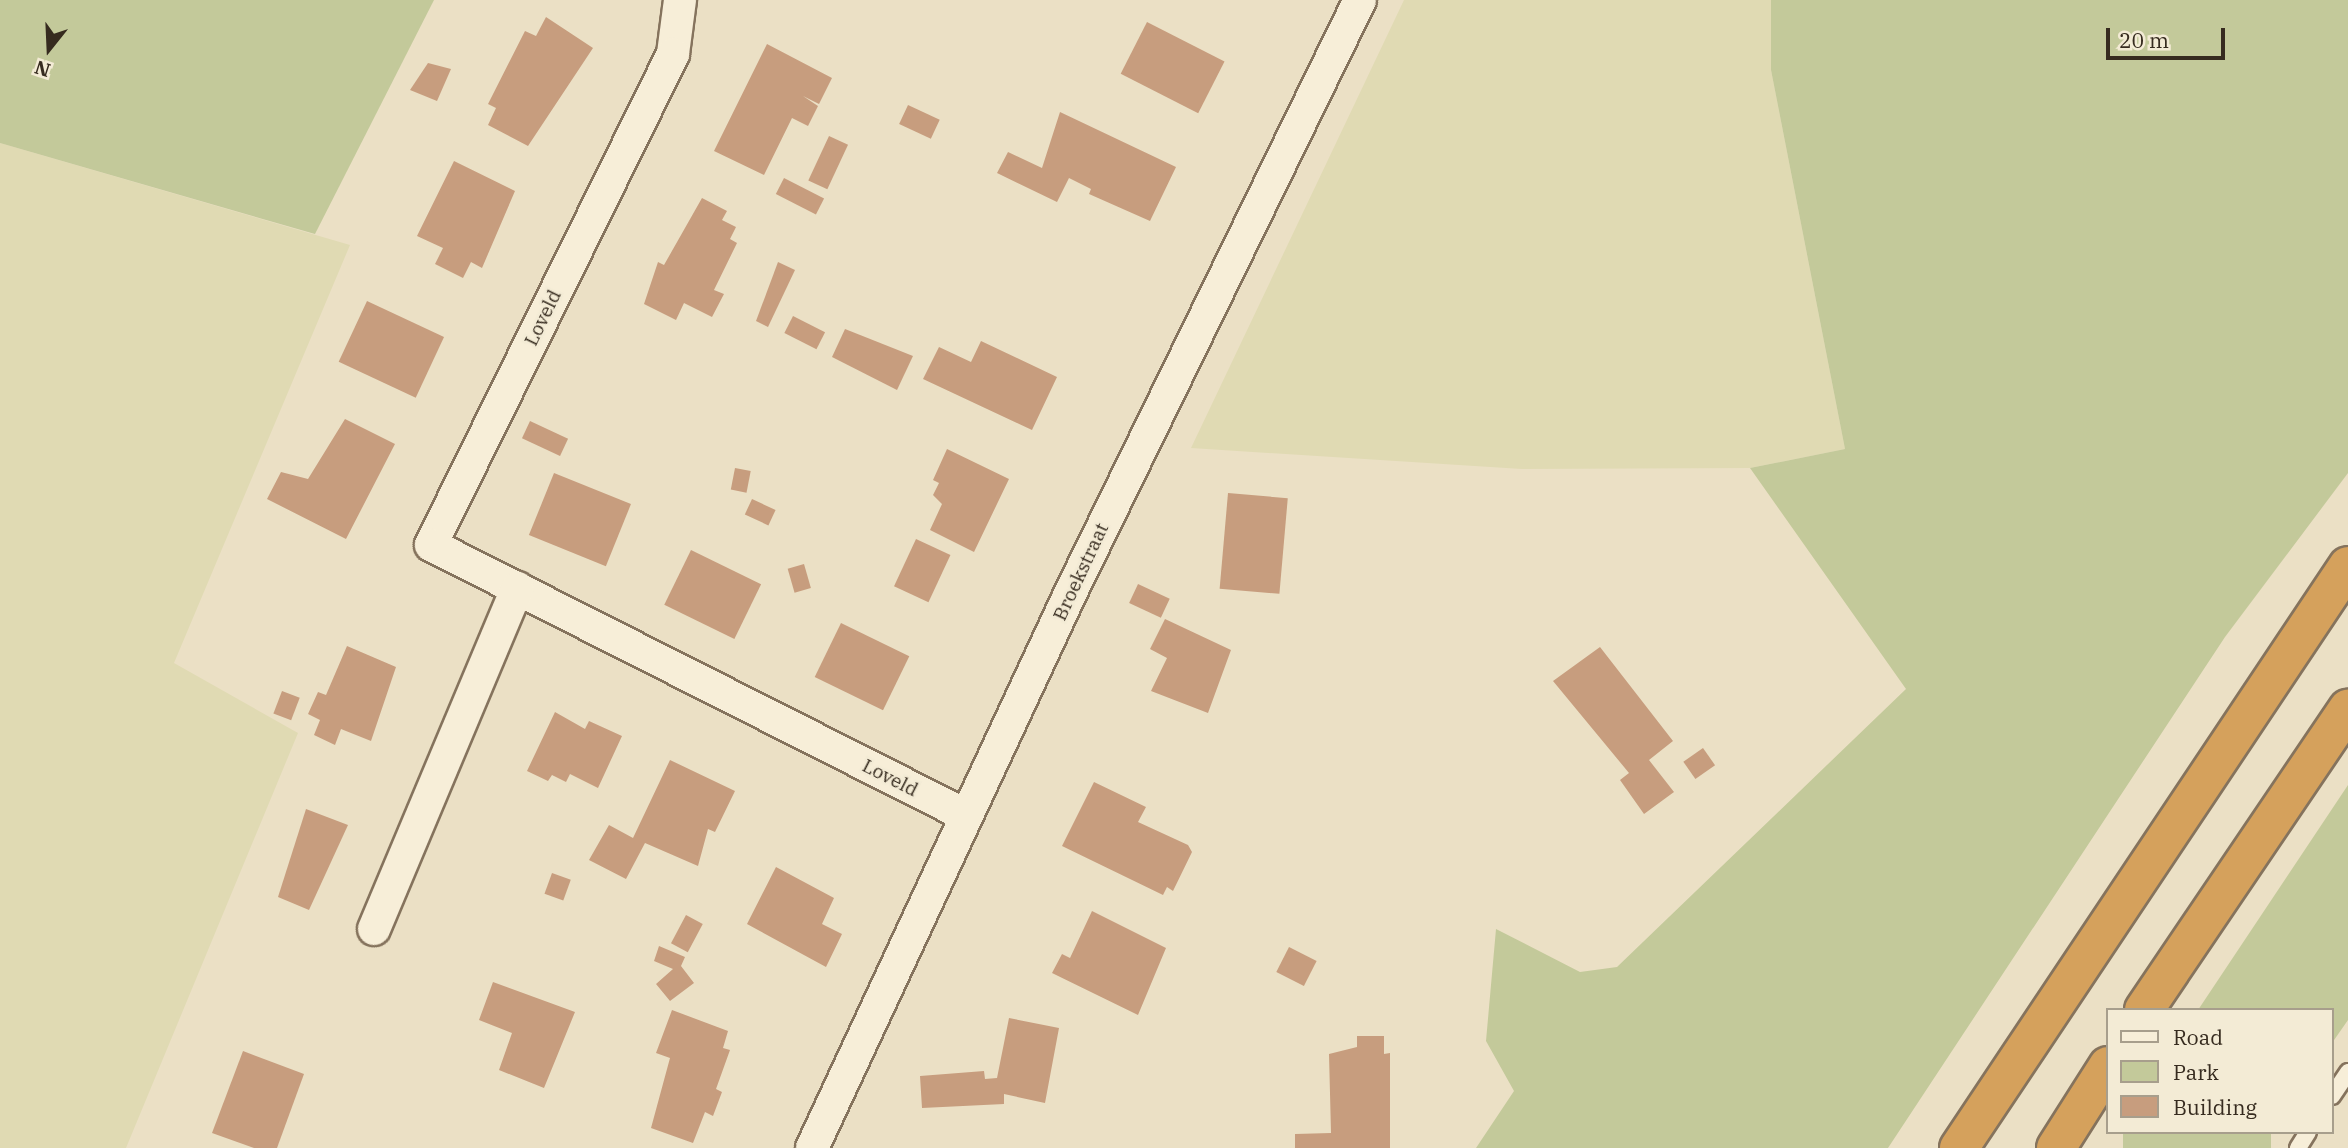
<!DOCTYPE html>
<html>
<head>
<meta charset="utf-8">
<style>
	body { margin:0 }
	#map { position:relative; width:2348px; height:1148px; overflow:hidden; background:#ebe0c5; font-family:"IBM Plex Serif",serif }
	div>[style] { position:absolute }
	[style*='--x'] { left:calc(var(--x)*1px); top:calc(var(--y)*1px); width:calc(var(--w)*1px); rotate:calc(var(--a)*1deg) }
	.farmland>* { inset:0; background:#e0dab3 }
	.green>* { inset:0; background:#c3c99a; transform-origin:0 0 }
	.building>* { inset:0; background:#c79d7e; transform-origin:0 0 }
	.roads { filter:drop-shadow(2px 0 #85735d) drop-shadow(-2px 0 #85735d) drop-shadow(0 2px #85735d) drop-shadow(0 -2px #85735d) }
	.lane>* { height:16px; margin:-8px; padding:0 8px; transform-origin:8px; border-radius:8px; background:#f7eed8 }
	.street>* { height:32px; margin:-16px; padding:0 16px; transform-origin:16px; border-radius:16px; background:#f7eed8 }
	.highway>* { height:38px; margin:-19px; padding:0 19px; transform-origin:19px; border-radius:19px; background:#d5a15c }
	span { translate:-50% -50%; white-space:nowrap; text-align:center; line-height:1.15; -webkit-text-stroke:5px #f3ebd5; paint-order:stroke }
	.street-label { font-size:19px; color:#362b1f }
	.legend { position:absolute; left:2106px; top:1008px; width:228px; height:126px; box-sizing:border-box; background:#f3ebd5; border:2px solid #a79e8c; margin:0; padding:9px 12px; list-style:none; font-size:21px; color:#362b1f }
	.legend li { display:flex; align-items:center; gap:14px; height:35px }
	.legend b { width:35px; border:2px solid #a79e8c }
	.north { position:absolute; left:14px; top:14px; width:70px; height:70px; -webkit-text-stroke:5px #f3ebd5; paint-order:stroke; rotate:198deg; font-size:19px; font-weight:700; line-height:28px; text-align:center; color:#362b1f }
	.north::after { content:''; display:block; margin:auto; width:24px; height:32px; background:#362b1f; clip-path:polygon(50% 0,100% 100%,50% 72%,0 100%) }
	.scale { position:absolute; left:2106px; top:28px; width:119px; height:32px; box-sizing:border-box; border:4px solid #362b1f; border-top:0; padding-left:9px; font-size:21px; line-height:24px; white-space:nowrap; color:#362b1f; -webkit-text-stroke:5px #f3ebd5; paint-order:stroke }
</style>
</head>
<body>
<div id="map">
	<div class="farmland">
		<div style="clip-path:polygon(1404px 0,1771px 0,1771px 70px,1845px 449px,1750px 468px,1522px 469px,1191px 448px)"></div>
		<div style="clip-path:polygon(0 143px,350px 245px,174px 663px,298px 733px,126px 1148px,0 1148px)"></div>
	</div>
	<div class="green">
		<div style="clip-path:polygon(0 0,434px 0,315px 234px,0 143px)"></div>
		<div style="clip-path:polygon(1771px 0,2348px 0,2348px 473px,2225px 637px,1888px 1148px,1476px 1148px,1514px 1091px,1486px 1041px,1496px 929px,1580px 972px,1617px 967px,1906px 689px,1750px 468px,1845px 449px,1771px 70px)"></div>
		<div style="clip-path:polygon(2348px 785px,2348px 1020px,2332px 1043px,2332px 1010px,2198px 1010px)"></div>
		<div style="left:2123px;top:1132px;width:148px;height:18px"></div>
	</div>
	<div class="building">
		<div style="clip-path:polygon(546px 17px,593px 48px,528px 146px,488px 125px,496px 108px,488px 104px,525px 31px,536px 36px)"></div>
		<div style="left:1147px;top:22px;width:87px;height:58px;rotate:27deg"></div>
		<div style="clip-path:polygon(767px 44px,832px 78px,819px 104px,803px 96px,818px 106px,808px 126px,792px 118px,764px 175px,714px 151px)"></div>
		<div style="clip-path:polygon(428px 63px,451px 69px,437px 101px,410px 90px)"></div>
		<div style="left:908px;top:105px;width:35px;height:21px;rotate:25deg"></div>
		<div style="clip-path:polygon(1060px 112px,1176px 167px,1150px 221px,1089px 194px,1091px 189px,1069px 178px,1057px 202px,997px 173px,1008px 152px,1042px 168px)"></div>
		<div style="left:829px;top:136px;width:21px;height:49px;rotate:25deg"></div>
		<div style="clip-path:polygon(454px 161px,515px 191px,482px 268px,471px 262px,463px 278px,435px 264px,443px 248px,417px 236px)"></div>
		<div style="left:784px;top:178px;width:45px;height:18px;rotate:27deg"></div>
		<div style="clip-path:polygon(702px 198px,727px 211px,722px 220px,736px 227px,730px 239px,737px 243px,714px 290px,724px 294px,712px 317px,684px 303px,676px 320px,644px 304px,658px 262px,664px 265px)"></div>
		<div style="clip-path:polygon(778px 262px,795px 270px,768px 327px,756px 321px)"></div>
		<div style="left:367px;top:301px;width:85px;height:67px;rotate:25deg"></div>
		<div style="left:793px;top:316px;width:36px;height:19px;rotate:27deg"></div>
		<div style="clip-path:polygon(845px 329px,913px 356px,897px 390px,832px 357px)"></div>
		<div style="clip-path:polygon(981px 341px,1057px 377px,1032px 430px,923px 379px,939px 347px,971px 362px)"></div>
		<div style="clip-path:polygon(345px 419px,395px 444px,346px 539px,267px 499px,281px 472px,308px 479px)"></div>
		<div style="left:530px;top:421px;width:42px;height:19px;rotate:25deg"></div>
		<div style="clip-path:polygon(947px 449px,1009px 479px,974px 552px,930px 530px,942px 504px,933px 495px,939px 483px,933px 480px)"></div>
		<div style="left:735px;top:468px;width:16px;height:22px;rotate:11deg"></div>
		<div style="left:554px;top:473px;width:83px;height:67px;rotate:22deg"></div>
		<div style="left:1228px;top:493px;width:60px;height:96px;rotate:5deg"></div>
		<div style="left:752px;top:499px;width:26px;height:17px;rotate:25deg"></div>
		<div style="left:916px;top:539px;width:38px;height:52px;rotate:25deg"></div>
		<div style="left:691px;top:550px;width:78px;height:61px;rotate:26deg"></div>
		<div style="left:804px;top:564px;width:25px;height:17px;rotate:74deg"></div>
		<div style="left:1138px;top:584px;width:35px;height:21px;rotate:25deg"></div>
		<div style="clip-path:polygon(1165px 619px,1231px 650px,1208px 713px,1151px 691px,1167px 658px,1150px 649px)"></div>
		<div style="left:841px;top:623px;width:76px;height:60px;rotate:26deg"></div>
		<div style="clip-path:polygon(347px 646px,396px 667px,371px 741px,341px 729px,335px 745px,314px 735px,320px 720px,308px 714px,318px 692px,326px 695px)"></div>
		<div style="clip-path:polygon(1600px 647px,1673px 741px,1649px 760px,1674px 792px,1644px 814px,1620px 780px,1629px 773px,1553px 681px)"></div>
		<div style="left:282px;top:691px;width:19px;height:24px;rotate:21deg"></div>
		<div style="clip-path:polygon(555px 712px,585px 729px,589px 721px,622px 736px,598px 788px,570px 774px,566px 782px,552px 775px,548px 781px,527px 771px)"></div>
		<div style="left:1703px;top:748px;width:21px;height:24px;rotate:55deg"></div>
		<div style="clip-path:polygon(670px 760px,735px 791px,715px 832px,708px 829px,698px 866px,645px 843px,626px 879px,589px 860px,609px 825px,633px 838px)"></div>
		<div style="clip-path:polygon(1094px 782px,1146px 807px,1138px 822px,1188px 845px,1192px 852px,1173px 891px,1167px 887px,1163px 895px,1062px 846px)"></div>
		<div style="clip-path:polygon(306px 809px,348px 825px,309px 910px,278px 897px)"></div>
		<div style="clip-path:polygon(776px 867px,834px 898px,822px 924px,842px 934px,826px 967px,747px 924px)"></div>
		<div style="left:552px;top:873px;width:20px;height:22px;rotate:20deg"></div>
		<div style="clip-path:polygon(1092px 911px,1166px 948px,1138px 1015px,1052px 973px,1062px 954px,1070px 958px)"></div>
		<div style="left:686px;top:915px;width:19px;height:32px;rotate:28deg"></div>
		<div style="clip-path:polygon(659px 946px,685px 957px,681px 966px,694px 983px,670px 1001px,656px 984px,673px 969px,654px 961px)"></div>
		<div style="left:1289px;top:947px;width:31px;height:28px;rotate:27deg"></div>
		<div style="clip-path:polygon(493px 982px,575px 1012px,544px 1088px,499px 1070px,512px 1033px,479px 1020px)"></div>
		<div style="clip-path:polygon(672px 1010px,728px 1031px,723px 1048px,730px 1050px,716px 1089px,722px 1092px,713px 1116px,705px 1112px,693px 1143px,651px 1128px,670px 1058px,656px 1053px)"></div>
		<div style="clip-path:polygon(1009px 1018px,1059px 1028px,1045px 1103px,1004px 1094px,1004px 1104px,922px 1108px,920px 1076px,984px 1071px,985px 1079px,997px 1078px)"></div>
		<div style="clip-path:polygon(1357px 1036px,1384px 1036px,1384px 1054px,1390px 1053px,1390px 1148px,1295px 1148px,1295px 1134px,1331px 1133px,1329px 1054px,1357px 1047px)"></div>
		<div style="clip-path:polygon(243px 1051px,304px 1074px,277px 1148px,254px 1148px,212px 1133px)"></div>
	</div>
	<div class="roads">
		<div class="lane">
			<div style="--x:2332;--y:1096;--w:29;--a:-56"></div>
			<div style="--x:2298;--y:1148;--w:19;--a:-58"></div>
		</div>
		<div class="street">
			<div style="--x:680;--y:0;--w:54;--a:97.4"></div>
			<div style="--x:673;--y:54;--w:547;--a:116.24"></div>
			<div style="--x:431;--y:545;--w:598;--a:26.82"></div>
			<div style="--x:374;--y:929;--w:370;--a:-67.2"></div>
			<div style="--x:812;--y:1148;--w:609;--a:-65.03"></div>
			<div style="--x:1069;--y:596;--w:663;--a:-63.98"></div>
		</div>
		<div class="highway">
			<div style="--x:2144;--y:1010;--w:364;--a:-55.9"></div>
			<div style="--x:1959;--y:1148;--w:700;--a:-56.24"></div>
			<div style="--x:2056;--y:1148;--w:97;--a:-57.6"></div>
		</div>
	</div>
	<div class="street-label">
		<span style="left:543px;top:318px;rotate:-64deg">Loveld</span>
		<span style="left:1081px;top:572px;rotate:-65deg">Broekstraat</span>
		<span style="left:890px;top:778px;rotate:27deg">Loveld</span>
	</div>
	<ul class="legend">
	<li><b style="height:9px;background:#f7eed8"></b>Road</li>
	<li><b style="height:19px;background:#c3c99a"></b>Park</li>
	<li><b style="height:19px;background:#c79d7e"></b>Building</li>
	</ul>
	<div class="north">N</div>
	<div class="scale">20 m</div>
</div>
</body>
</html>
